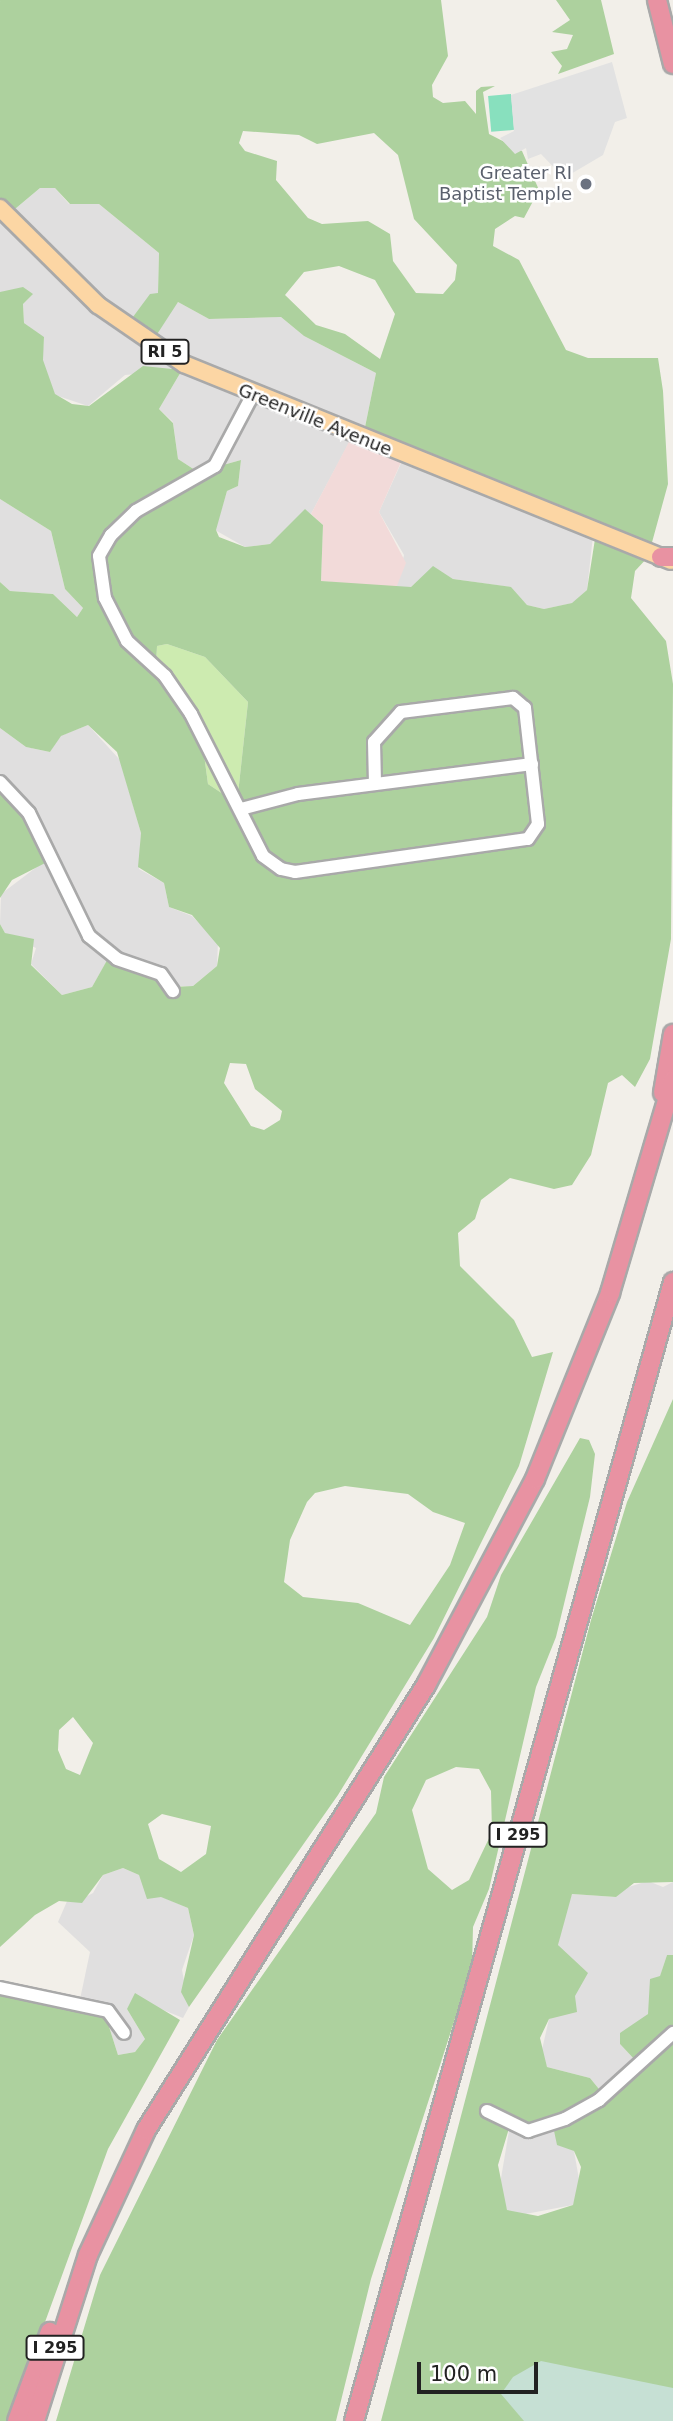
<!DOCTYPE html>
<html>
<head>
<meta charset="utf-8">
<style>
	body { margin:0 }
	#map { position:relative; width:673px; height:2421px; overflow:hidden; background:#f2efe9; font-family:"DejaVu Sans",sans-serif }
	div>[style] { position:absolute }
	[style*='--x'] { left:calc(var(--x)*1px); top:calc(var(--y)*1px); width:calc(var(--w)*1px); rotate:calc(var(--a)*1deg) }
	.residential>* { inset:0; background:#e0dfdf }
	.commercial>* { inset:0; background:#f2dad9 }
	.grass>* { inset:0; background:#cdebb0 }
	.forest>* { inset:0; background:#add19e }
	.wetland>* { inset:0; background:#c6e0d4 }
	.pitch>* { inset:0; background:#88e0be; transform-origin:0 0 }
	.parking>* { inset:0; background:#e2e2e2 }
	.roads { filter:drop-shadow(2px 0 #a9a9a9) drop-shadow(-2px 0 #a9a9a9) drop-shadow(0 2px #a9a9a9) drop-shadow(0 -2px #a9a9a9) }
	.minor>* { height:12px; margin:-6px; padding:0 6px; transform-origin:6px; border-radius:6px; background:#fff }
	.major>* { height:16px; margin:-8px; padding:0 8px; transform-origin:8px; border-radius:8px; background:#fcd6a4 }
	.highway>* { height:18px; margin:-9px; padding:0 9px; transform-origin:9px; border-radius:9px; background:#e892a2 }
	.dots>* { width:19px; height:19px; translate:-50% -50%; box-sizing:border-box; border:4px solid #fff; border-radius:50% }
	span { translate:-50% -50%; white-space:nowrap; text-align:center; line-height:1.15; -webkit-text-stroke:5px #fff; paint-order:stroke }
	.shield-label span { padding:2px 5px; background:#fff; border:2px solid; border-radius:5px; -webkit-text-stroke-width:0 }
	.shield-label { font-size:16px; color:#222; font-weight:700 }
	.worship-label { font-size:18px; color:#5b616d }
	.right { translate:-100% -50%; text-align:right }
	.street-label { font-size:18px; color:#222 }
	.scale { position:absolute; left:417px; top:2362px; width:121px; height:32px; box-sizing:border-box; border:4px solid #222; border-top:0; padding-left:9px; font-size:21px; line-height:24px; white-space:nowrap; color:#222; -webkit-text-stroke:5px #fff; paint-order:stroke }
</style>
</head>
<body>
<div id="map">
	<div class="residential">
		<div style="clip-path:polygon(40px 188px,55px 188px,69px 204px,99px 204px,159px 253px,158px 294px,127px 325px,163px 319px,178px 302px,209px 319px,281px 317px,304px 336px,376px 373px,362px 442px,351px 439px,311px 514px,305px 510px,270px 544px,245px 547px,215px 530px,227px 491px,238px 486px,241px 460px,198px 472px,178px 459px,173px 422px,159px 409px,182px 370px,125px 375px,88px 406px,55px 395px,42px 360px,44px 338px,24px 323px,23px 304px,32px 295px,0 292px,0 207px,9px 214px)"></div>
		<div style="clip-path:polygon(402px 461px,593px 536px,587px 590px,573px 603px,544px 609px,527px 605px,510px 587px,453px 579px,433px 567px,411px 587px,396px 588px,404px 555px,379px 512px)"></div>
		<div style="clip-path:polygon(0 499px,51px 531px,65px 589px,83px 608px,77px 617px,53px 594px,10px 591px,0 582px)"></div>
		<div style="clip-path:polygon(88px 725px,120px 760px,141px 833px,139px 869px,164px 883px,169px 907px,192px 916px,218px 942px,217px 966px,193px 986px,171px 986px,111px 954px,92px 987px,62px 995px,31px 964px,36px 948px,5px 933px,0 924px,1px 894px,38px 866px,0 785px,0 728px,26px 747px,50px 752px,60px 736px)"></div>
		<div style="clip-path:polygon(123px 1868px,139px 1875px,146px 1890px,188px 1908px,194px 1935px,182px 1970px,189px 2007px,183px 2018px,146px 2003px,127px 2009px,145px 2039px,135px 2052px,118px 2055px,105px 2014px,79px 2004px,90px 1952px,58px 1922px,68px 1899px,76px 1902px,93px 1893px,103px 1875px)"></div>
		<div style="clip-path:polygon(648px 1881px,663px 1887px,673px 1882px,673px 1955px,667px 1955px,648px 2014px,620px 2044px,635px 2060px,603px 2094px,590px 2078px,547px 2067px,541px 2054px,549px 2019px,562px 2013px,581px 1980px,558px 1945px,564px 1914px,572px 1894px,616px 1897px,622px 1889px)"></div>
		<div style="clip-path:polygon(551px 2124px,574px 2151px,580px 2185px,573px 2205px,520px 2215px,507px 2210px,499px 2190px,510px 2125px)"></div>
	</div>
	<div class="commercial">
		<div style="clip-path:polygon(351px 438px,402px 460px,379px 512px,406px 563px,396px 588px,321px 581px,323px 525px,311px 514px)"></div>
	</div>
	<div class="grass">
		<div style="clip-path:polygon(167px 644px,205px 657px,248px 702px,238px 794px,226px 796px,208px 784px,198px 710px,156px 666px,157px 646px)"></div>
	</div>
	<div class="forest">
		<div style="clip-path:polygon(evenodd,0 0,441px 0,448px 56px,432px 85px,433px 97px,443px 103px,465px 101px,476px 114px,476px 91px,481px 87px,495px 86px,483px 92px,489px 134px,522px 151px,539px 190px,524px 218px,515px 216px,495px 229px,493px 246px,519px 260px,566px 350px,588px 358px,658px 358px,663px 391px,668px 484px,648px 557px,635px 571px,631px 598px,666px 641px,673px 684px,671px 939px,650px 1059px,635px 1087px,622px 1075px,608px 1083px,591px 1155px,572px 1185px,554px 1189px,510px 1178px,481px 1200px,475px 1219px,458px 1233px,460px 1266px,514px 1320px,532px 1357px,553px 1352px,519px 1466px,434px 1638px,338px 1795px,189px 2007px,181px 1992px,194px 1935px,188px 1908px,161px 1897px,147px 1899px,139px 1875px,123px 1868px,103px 1875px,82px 1903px,59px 1901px,35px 1915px,0 1947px,0 924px,5px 933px,34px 939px,31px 965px,62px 995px,92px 987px,110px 955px,164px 975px,171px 987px,193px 986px,217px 966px,220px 948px,192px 915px,169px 907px,164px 883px,138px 867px,141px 833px,117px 752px,88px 725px,61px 736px,50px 752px,26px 747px,0 728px,0 582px,10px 591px,53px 594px,77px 617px,83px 608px,65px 589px,51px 531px,0 499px,0 292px,23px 287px,33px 294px,23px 304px,24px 323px,44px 337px,43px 360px,55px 394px,72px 404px,89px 406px,143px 366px,182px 370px,159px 409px,173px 423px,178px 459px,198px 472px,241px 460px,238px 486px,227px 491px,216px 530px,219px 537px,245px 547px,270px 544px,305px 509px,323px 525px,321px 581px,411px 587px,433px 566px,453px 579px,511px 587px,527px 605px,544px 609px,572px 603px,587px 590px,595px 539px,362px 442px,376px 373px,304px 336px,281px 317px,209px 319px,178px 302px,152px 342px,127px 325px,150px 294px,158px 293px,159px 253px,99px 204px,70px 204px,55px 188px,40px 188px,9px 214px,0 207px,0 0,243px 131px,299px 135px,317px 144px,374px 133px,398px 155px,414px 219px,457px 265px,455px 280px,443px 294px,416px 293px,393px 261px,390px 234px,368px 221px,322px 224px,308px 218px,276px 180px,277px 161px,245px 151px,239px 143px,243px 131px,0 0,339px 266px,375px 280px,395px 314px,380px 359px,345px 334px,316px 325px,285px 295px,304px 272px,339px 266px,0 0,167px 644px,205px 657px,248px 702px,238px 794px,226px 796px,208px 784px,198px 710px,156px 666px,157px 646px,167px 644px,0 0,230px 1063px,246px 1064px,255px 1089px,282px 1111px,280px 1120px,264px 1130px,251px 1126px,224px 1083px,230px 1063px,0 0,345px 1486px,408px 1494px,433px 1512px,465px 1523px,450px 1565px,410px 1625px,358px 1603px,303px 1597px,284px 1582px,290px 1540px,307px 1502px,315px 1493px,345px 1486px,0 0,73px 1717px,93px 1743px,80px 1775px,66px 1769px,58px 1750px,59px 1730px,73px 1717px,0 0,162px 1814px,211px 1826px,206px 1854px,181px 1872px,159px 1859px,148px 1824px,162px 1814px)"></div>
		<div style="clip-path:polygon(556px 0,601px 0,614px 54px,558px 74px,562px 66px,551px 52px,567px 49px,573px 35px,552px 32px,570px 20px)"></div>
		<div style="clip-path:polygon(0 785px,29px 816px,51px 860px,12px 880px,0 898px)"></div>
		<div style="clip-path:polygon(evenodd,673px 1399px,673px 1882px,634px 1883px,616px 1897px,572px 1894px,558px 1945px,588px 1973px,575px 1996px,577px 2012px,549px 2019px,540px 2038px,547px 2067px,590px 2078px,603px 2094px,635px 2060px,620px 2044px,620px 2033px,648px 2014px,650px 1979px,660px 1976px,667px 1955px,673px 1955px,673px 2421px,381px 2421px,591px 1620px,627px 1502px,673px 1399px,510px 2125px,553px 2126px,557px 2145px,574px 2151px,581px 2167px,573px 2205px,538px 2216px,507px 2210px,498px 2165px,510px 2125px)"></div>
		<div style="clip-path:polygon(evenodd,580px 1438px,589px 1440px,595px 1454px,590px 1497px,556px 1637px,536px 1687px,489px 1889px,473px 1927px,472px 1966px,371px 2279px,336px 2421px,56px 2421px,100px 2275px,217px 2040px,376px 1813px,384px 1777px,487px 1617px,501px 1575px,580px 1438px,456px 1767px,479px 1769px,491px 1791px,492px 1832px,469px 1880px,452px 1890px,428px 1869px,412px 1810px,426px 1780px,456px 1767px)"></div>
		<div style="clip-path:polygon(0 1987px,105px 2014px,118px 2055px,135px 2052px,145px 2039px,127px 2009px,135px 1993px,180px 2020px,108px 2149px,9px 2421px,0 2421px)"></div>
	</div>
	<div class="wetland">
		<div style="clip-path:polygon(541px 2361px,673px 2388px,673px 2421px,524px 2421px,501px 2394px,513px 2377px)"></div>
	</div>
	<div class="pitch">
		<div style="left:511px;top:94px;width:36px;height:23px;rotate:85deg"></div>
	</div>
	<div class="parking">
		<div style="clip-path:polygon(612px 62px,627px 118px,615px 122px,603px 155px,564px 178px,541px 154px,528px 159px,526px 148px,515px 154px,500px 138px,514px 131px,511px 95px)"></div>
	</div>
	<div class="roads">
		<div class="minor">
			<div style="--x:252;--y:396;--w:79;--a:117.9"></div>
			<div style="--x:215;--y:466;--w:91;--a:150.3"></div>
			<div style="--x:136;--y:511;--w:35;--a:136"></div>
			<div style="--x:111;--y:535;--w:24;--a:120"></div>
			<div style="--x:99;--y:556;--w:42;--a:81.9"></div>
			<div style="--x:105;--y:598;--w:48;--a:62.9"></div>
			<div style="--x:127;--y:641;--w:52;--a:42.6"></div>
			<div style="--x:165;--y:676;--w:46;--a:55.6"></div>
			<div style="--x:191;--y:714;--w:159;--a:63.1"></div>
			<div style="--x:263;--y:856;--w:22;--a:36"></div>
			<div style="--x:281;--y:869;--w:14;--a:12"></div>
			<div style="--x:295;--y:872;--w:235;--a:-8.1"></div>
			<div style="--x:528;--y:839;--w:18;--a:-56"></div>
			<div style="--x:538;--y:824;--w:117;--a:-96.4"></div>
			<div style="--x:525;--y:708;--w:16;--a:-140"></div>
			<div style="--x:513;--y:698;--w:113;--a:172.9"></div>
			<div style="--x:401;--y:712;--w:40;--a:132"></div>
			<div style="--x:374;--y:742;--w:42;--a:88.6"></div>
			<div style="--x:0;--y:782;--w:42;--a:46.9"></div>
			<div style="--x:29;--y:813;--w:137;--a:64"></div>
			<div style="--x:89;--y:936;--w:36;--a:39"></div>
			<div style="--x:117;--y:959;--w:46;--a:18.8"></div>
			<div style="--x:161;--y:974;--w:21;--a:55"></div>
			<div style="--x:241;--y:809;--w:59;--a:-14.7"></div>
			<div style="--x:298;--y:794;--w:236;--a:-7.3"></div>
			<div style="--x:0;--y:1988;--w:110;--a:12"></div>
			<div style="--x:108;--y:2011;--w:27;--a:54"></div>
			<div style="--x:487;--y:2111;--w:46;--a:26"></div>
			<div style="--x:528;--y:2131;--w:39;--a:-18"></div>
			<div style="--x:565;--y:2119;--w:39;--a:-29"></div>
			<div style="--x:599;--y:2100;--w:100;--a:-42.2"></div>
		</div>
		<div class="major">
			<div style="--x:0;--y:208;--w:138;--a:44.7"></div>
			<div style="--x:98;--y:305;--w:104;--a:34.5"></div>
			<div style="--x:184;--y:364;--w:525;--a:22.02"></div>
		</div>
		<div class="highway">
			<div style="--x:657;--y:0;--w:66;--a:76"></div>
			<div style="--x:661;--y:557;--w:12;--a:0"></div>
			<div style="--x:663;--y:1093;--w:60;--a:-80.4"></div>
			<div style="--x:17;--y:2421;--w:95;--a:-69.7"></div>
			<div style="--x:35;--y:2421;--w:174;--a:-72.3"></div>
			<div style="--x:88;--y:2255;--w:138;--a:-65.1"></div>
			<div style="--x:146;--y:2130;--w:526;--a:-57.82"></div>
			<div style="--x:426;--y:1685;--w:233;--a:-62.1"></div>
			<div style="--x:535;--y:1479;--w:201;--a:-68"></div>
			<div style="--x:610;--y:1293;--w:222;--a:-73.5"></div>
			<div style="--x:354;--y:2421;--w:1183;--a:-74.35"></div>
		</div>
	</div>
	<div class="dots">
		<div style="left:586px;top:184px;background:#6b7280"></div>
	</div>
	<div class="shield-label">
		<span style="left:165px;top:352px">RI 5</span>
		<span style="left:518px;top:1835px">I 295</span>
		<span style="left:55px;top:2348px">I 295</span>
	</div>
	<div class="worship-label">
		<span class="right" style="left:572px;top:184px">Greater RI<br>Baptist Temple</span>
	</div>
	<div class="street-label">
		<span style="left:315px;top:420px;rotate:22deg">Greenville Avenue</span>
	</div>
	<div class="scale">100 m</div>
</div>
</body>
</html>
